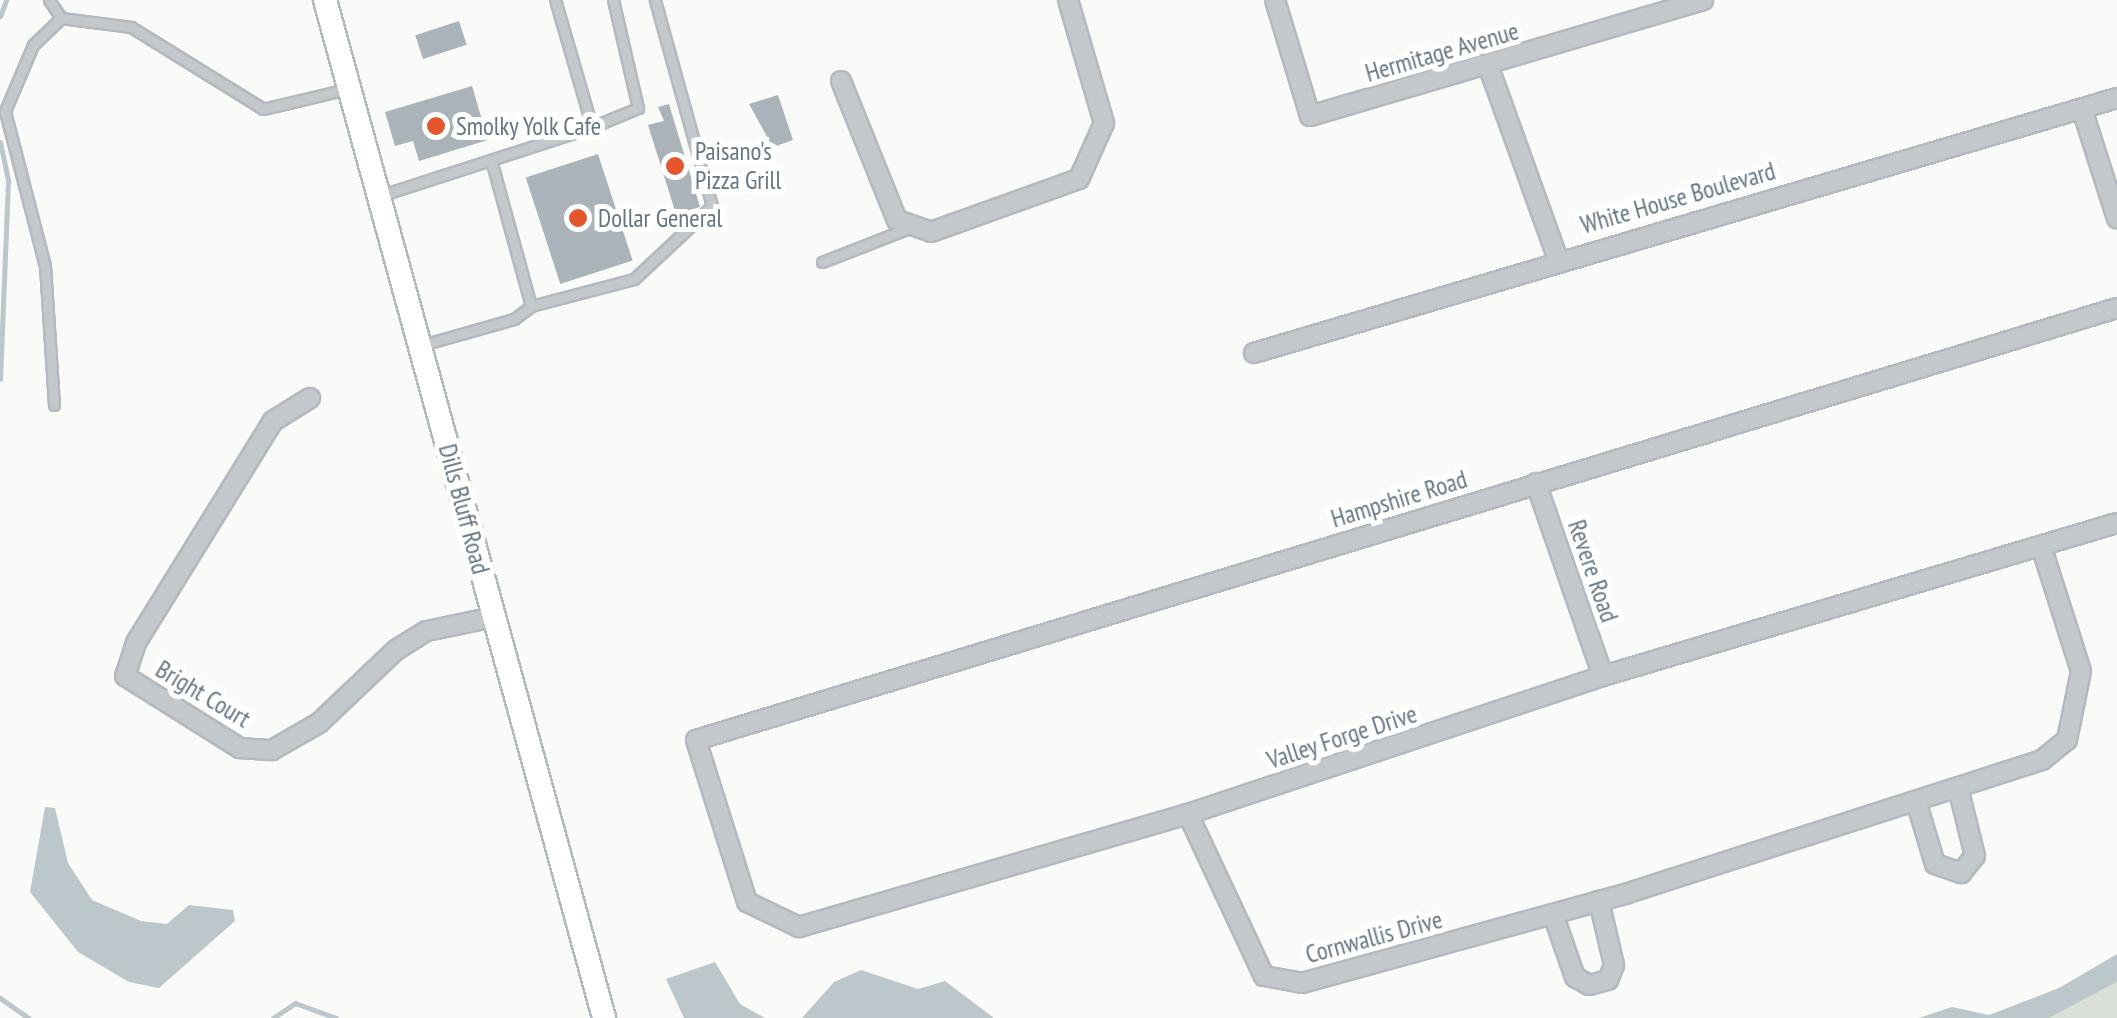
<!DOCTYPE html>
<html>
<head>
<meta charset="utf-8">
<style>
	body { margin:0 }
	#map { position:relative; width:2117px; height:1018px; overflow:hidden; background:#fafaf8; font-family:"PT Sans Narrow",sans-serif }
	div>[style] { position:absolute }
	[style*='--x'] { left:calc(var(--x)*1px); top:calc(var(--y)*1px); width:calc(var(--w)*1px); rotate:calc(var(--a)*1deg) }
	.green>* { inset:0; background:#dadfd7 }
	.water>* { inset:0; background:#bbc7cb }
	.stream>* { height:5px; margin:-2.5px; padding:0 2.5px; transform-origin:2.5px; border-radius:2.5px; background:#bbc7cb }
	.building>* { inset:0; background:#aab3b9; transform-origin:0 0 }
	.roads { filter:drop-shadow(2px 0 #b3babf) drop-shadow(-2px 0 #b3babf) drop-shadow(0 2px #b3babf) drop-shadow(0 -2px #b3babf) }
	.lane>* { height:9px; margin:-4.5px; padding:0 4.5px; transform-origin:4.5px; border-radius:4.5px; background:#c3c8cc }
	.street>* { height:18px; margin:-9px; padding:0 9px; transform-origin:9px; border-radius:9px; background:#c3c8cc }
	.secondary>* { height:22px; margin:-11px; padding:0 11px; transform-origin:11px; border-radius:11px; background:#fff }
	.dots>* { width:28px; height:28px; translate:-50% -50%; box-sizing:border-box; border:5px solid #fff; border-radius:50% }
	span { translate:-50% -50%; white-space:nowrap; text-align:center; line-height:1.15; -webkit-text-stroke:10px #fff; paint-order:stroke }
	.street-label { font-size:25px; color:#657683 }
	.poi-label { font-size:25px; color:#657683 }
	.left { translate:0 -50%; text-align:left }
</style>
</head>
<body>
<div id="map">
	<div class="green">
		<div style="clip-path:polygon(2117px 982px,2117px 1018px,2049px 1018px)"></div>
	</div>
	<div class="water">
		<div style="clip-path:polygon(45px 807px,55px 808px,68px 863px,92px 900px,141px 921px,167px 924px,189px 905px,233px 910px,235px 921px,159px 988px,129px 982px,78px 952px,30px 892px)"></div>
		<div style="clip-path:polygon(2117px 954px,2117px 982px,2049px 1018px,1919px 1018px,1952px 1007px,1989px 1015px,2059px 988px)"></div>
		<div style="clip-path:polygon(715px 962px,740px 1004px,765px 1018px,684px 1018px,666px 979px)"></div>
		<div style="clip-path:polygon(861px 970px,918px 989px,945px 981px,994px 1018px,802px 1018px,834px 982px)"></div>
	</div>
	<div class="stream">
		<div style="--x:0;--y:16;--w:17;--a:-69"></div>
		<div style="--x:0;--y:142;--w:40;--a:78"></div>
		<div style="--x:8;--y:181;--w:198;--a:92.3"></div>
		<div style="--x:0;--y:998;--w:35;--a:35"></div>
		<div style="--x:273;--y:1018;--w:27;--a:-34"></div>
		<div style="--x:295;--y:1003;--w:44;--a:20.1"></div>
	</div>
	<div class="building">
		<div style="left:459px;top:21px;width:25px;height:46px;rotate:72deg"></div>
		<div style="clip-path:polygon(472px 86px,488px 140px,419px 161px,413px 141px,395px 146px,385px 112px)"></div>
		<div style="clip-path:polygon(778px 95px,793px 140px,765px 150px,770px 142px,749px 104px)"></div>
		<div style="clip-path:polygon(669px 104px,700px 207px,676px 214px,648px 125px,664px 121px,658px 107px)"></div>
		<div style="left:598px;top:154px;width:112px;height:76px;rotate:72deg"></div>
	</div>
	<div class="roads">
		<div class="lane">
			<div style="--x:49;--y:0;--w:22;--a:56"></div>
			<div style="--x:61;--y:18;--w:71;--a:7.3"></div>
			<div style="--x:131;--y:27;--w:155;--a:31.8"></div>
			<div style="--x:263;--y:109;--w:86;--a:-13.4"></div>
			<div style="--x:592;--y:127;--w:50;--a:-22.4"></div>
			<div style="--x:638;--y:108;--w:111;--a:-103"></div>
			<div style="--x:379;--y:196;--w:224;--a:-17.9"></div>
			<div style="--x:592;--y:127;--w:132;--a:-106.2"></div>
			<div style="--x:822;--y:262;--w:97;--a:-21.3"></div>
			<div style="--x:531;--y:306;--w:106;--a:-14.7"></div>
			<div style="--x:634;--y:279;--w:107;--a:-43.1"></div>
			<div style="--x:712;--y:206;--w:214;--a:-105.5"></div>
			<div style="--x:422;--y:345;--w:96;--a:-15.8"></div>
			<div style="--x:514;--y:319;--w:21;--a:-37"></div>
			<div style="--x:531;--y:306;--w:151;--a:-105.3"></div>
			<div style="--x:54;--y:405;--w:139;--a:-93.7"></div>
			<div style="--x:45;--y:266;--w:160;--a:-104.5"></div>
			<div style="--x:5;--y:111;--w:72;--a:-67"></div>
			<div style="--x:33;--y:45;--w:39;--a:-44"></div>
		</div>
		<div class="street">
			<div style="--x:1275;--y:0;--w:121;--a:73.2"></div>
			<div style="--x:1310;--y:116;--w:410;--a:-16.4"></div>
			<div style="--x:1488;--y:65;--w:206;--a:70.2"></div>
			<div style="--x:841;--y:81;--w:150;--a:68.1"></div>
			<div style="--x:897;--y:220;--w:36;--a:19"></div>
			<div style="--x:931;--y:232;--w:157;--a:-19.7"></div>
			<div style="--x:1079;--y:179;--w:61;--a:-65.9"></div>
			<div style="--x:1104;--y:123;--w:128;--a:-106.3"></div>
			<div style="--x:2082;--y:109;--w:115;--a:72.3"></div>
			<div style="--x:2117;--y:308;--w:1485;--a:163.09"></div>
			<div style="--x:696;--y:740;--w:170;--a:72.5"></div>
			<div style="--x:747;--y:902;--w:58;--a:25.7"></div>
			<div style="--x:799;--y:927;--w:405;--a:-16.2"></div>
			<div style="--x:1188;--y:814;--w:437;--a:-18.4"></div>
			<div style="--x:1603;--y:676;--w:536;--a:-16.58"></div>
			<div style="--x:1254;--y:353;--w:900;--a:-16.46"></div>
			<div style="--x:310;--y:398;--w:44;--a:148.1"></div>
			<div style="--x:273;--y:421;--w:261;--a:121.7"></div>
			<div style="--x:136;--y:643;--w:35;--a:108"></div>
			<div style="--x:125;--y:676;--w:136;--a:32.1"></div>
			<div style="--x:240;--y:748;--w:32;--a:4"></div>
			<div style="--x:272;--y:750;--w:54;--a:-29.9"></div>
			<div style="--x:319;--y:723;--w:106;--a:-43.5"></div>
			<div style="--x:396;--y:650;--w:36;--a:-32"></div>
			<div style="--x:427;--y:631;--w:68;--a:-11.8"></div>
			<div style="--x:1536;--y:483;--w:204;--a:70.9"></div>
			<div style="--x:1916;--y:801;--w:66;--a:73.2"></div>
			<div style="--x:1935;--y:864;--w:28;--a:19"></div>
			<div style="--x:1961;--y:873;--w:22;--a:-51"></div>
			<div style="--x:1975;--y:856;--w:70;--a:-104"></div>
			<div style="--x:1188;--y:814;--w:179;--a:64.9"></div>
			<div style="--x:1264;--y:976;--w:39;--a:10"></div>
			<div style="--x:1302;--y:983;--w:338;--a:-15.4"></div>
			<div style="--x:1628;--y:893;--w:435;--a:-17.8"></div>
			<div style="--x:2042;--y:760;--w:32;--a:-39"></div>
			<div style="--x:2067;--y:740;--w:70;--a:-78.5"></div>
			<div style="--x:2081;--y:671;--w:128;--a:-107.7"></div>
			<div style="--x:1553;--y:914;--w:67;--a:70.8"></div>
			<div style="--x:1575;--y:977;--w:16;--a:30"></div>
			<div style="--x:1589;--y:985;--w:20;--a:-15"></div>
			<div style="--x:1608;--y:980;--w:16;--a:-68"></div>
			<div style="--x:1614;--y:965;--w:66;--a:-103.2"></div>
		</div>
		<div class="secondary">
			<div style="--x:325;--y:0;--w:1056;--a:74.67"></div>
		</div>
	</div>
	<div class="dots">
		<div style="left:436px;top:126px;background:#e4572e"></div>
		<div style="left:675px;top:166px;background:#e4572e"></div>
		<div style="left:578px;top:218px;background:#e4572e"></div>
	</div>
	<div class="street-label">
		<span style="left:1442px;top:52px;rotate:-16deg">Hermitage Avenue</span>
		<span style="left:1678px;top:198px;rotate:-16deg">White House Boulevard</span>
		<span style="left:1399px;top:499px;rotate:-17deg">Hampshire Road</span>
		<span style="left:464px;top:509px;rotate:75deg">Dills Bluff Road</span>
		<span style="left:1593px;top:571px;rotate:71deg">Revere Road</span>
		<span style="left:203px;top:694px;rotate:31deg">Bright Court</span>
		<span style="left:1342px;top:737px;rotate:-18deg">Valley Forge Drive</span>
		<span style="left:1374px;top:937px;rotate:-15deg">Cornwallis Drive</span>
	</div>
	<div class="poi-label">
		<span class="left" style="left:456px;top:126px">Smolky Yolk Cafe</span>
		<span class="left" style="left:695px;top:166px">Paisano's<br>Pizza Grill</span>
		<span class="left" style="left:598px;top:218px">Dollar General</span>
	</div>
</div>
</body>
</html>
